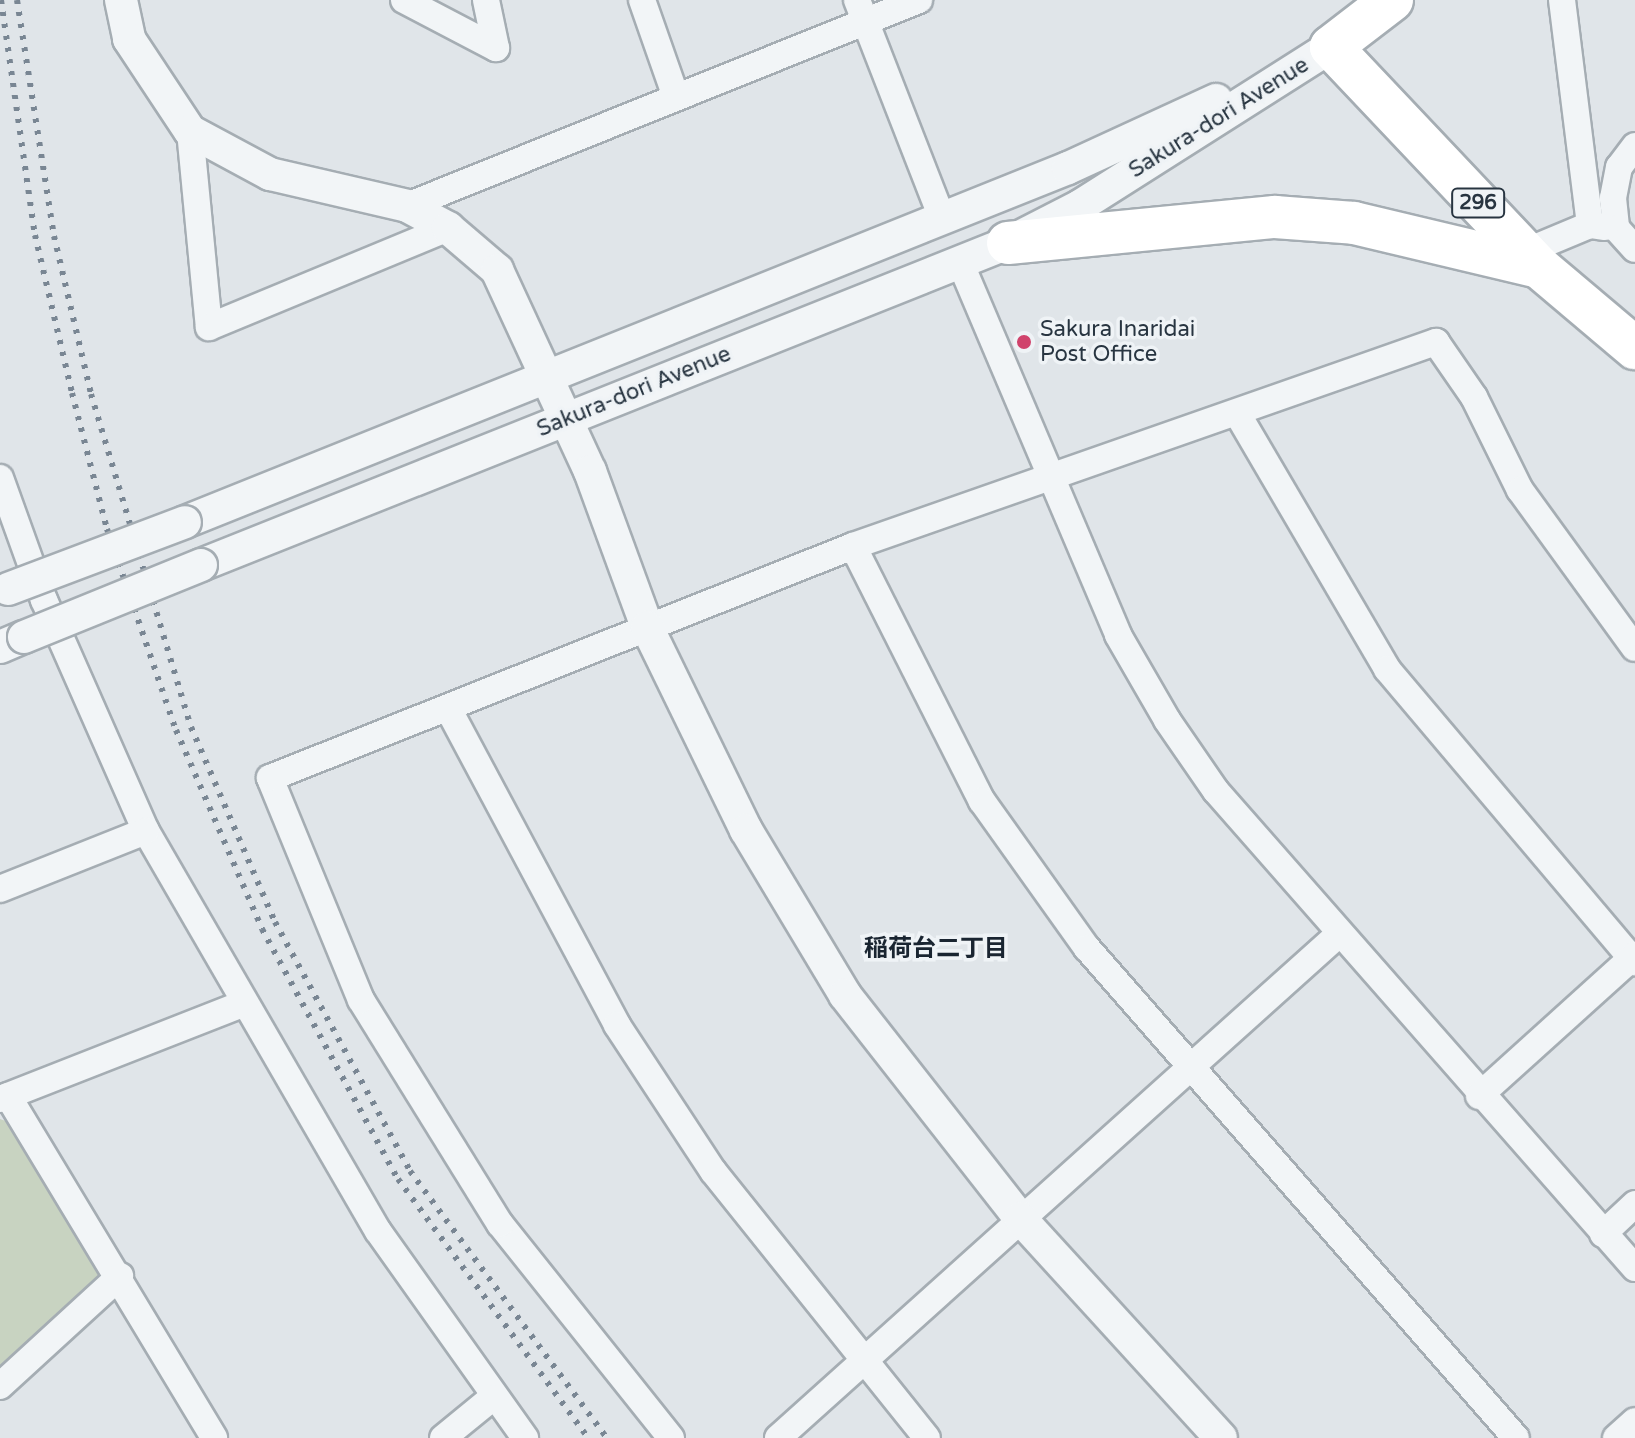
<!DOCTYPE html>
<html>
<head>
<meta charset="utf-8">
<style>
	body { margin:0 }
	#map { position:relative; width:1635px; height:1438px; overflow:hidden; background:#e0e5e9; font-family:"Varela Round","Noto Sans JP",sans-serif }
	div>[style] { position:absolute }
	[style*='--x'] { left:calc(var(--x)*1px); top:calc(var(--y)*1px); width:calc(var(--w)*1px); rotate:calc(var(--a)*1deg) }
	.green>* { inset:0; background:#c8d3c1 }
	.roads { filter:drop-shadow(2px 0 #a5adb3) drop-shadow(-2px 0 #a5adb3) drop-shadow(0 2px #a5adb3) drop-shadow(0 -2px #a5adb3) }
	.minor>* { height:26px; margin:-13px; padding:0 13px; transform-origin:13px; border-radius:13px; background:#f2f5f7 }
	.tertiary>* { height:32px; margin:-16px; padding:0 16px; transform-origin:16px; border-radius:16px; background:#f2f5f7 }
	.trunk>* { height:42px; margin:-21px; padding:0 21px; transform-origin:21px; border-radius:21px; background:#fff }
	.rail>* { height:6px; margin-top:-3px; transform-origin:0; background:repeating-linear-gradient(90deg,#798693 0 4px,transparent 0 12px) }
	.bridges { filter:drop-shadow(2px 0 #a5adb3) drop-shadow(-2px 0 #a5adb3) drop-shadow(0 2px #a5adb3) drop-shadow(0 -2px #a5adb3) }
	.tertiary-bridge>* { height:32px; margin:-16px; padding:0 16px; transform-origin:16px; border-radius:16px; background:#f2f5f7 }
	.dots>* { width:22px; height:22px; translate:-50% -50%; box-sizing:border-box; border:4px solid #eff3f6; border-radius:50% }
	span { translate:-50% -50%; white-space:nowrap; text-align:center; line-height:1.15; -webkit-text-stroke:7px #eff3f6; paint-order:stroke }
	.shield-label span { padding:2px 6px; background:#eff3f6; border:2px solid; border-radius:6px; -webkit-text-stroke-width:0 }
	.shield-label { font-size:20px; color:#283541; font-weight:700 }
	.street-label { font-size:22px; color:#283541 }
	.poi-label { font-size:22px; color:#283541 }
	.left { translate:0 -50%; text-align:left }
	.neighbourhood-label { font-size:24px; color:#1a2531; font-weight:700 }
</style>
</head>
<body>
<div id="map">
	<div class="green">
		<div style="clip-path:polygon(0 1119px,11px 1123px,102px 1274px,0 1366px)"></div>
	</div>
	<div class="roads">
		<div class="minor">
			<div style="--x:404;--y:0;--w:104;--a:27.6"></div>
			<div style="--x:496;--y:48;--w:49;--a:-101.8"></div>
			<div style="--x:642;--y:0;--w:100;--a:70.7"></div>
			<div style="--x:857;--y:0;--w:234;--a:68.7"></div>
			<div style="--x:1562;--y:0;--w:227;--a:82.9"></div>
			<div style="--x:190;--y:131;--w:197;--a:84.5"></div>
			<div style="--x:209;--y:327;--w:259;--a:-22.5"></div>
			<div style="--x:1635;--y:146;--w:26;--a:127"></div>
			<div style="--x:1619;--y:167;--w:32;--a:101"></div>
			<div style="--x:1613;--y:198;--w:30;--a:84"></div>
			<div style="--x:1616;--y:228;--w:28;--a:48"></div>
			<div style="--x:407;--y:206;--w:552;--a:-21.92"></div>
			<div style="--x:1525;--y:252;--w:70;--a:-22.6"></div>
			<div style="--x:1590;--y:225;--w:15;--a:8"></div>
			<div style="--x:960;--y:262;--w:405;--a:67"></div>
			<div style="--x:1118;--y:635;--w:98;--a:60"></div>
			<div style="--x:1167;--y:720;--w:86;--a:55.4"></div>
			<div style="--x:1216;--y:791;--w:635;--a:48.7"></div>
			<div style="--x:1237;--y:413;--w:297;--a:59.6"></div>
			<div style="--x:1387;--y:669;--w:384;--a:49.8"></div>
			<div style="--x:0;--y:478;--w:130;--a:70.2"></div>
			<div style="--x:44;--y:600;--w:253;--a:66.2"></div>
			<div style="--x:146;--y:831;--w:462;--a:59.9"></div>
			<div style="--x:378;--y:1231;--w:254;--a:54.6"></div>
			<div style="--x:853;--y:546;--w:286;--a:63.2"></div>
			<div style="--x:982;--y:801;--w:181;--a:54.5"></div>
			<div style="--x:1087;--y:948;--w:651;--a:48.8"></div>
			<div style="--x:449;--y:710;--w:357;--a:61.9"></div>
			<div style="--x:617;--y:1025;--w:175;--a:56.7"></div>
			<div style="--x:713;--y:1171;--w:342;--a:51.3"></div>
			<div style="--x:0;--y:889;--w:157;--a:-21.7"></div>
			<div style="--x:8;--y:1096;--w:399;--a:58.9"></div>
			<div style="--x:1479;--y:1096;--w:210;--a:-42.1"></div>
			<div style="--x:0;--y:1099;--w:260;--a:-21.4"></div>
			<div style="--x:1603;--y:1234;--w:44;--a:-43.2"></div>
			<div style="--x:0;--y:1386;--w:163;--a:-42.5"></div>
			<div style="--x:443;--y:1438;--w:63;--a:-39.2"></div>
			<div style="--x:671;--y:1438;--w:274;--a:-128.6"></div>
			<div style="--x:500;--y:1224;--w:264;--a:-121.8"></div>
			<div style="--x:361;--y:1000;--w:240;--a:-112.3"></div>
			<div style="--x:270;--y:778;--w:627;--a:-21.7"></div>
			<div style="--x:853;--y:546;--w:618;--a:-19.29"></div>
			<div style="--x:1436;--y:342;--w:67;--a:55.4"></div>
			<div style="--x:1474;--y:397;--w:104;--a:63.7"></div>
			<div style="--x:1520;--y:490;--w:195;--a:54"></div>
			<div style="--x:778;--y:1438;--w:754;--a:-41.94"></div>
			<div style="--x:1616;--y:1438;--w:25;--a:-42"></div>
		</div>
		<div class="tertiary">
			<div style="--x:121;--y:0;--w:40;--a:78"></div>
			<div style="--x:129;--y:39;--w:110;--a:56.5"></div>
			<div style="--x:190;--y:131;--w:91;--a:28.3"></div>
			<div style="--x:270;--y:174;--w:141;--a:13.1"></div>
			<div style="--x:407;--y:206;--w:47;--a:28.2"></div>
			<div style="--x:448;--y:228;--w:65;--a:40.6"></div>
			<div style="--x:497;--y:270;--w:221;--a:65.2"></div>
			<div style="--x:590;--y:471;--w:166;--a:69.9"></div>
			<div style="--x:647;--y:627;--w:226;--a:64"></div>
			<div style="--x:746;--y:830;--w:192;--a:59"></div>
			<div style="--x:845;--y:995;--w:283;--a:51.9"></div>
			<div style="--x:1020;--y:1218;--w:298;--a:47.6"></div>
			<div style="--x:185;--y:522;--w:951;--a:-21.85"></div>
			<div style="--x:1068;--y:168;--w:163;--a:-24.7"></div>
			<div style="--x:201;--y:565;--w:869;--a:-21.75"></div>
			<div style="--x:1008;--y:243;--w:81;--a:-27.2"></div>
			<div style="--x:1080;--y:206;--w:297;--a:-32.4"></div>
			<div style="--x:0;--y:647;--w:26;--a:-23"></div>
		</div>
		<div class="trunk">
			<div style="--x:1392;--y:0;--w:77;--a:142.4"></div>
			<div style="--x:1331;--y:47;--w:303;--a:46.6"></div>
			<div style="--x:1539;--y:267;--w:126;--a:40.2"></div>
			<div style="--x:1008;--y:243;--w:268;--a:-5.6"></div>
			<div style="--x:1275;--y:217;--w:79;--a:4.3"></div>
			<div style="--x:1354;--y:223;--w:190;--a:13.4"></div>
		</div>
	</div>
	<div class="rail">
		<div style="--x:1;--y:0;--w:237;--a:81.8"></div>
		<div style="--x:35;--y:235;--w:162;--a:76.8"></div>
		<div style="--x:72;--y:393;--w:140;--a:75.6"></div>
		<div style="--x:107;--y:529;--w:213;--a:71.1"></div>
		<div style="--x:176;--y:730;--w:217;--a:66.6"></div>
		<div style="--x:262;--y:929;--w:285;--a:61.5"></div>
		<div style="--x:398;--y:1179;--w:321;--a:53.7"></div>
		<div style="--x:17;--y:0;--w:239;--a:81.1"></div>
		<div style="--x:54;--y:236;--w:162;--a:76.8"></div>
		<div style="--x:91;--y:394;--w:348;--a:73.3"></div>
		<div style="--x:191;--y:727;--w:212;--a:66.7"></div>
		<div style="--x:275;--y:922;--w:283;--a:61.5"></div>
		<div style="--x:410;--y:1171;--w:332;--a:53.6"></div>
	</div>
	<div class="bridges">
		<div class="tertiary-bridge">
			<div style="--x:8;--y:589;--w:189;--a:-20.7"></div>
			<div style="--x:24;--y:637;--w:191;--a:-22.1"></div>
		</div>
	</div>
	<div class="dots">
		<div style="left:1024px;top:342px;background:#d0436c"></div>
	</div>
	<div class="shield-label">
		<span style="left:1478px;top:203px">296</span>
	</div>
	<div class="street-label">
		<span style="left:1219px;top:118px;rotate:-32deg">Sakura-dori Avenue</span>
		<span style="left:634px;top:392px;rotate:-22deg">Sakura-dori Avenue</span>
	</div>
	<div class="poi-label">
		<span class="left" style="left:1040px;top:342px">Sakura Inaridai<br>Post Office</span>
	</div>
	<div class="neighbourhood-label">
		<span style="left:936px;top:949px">稲荷台二丁目</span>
	</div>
</div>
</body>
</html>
